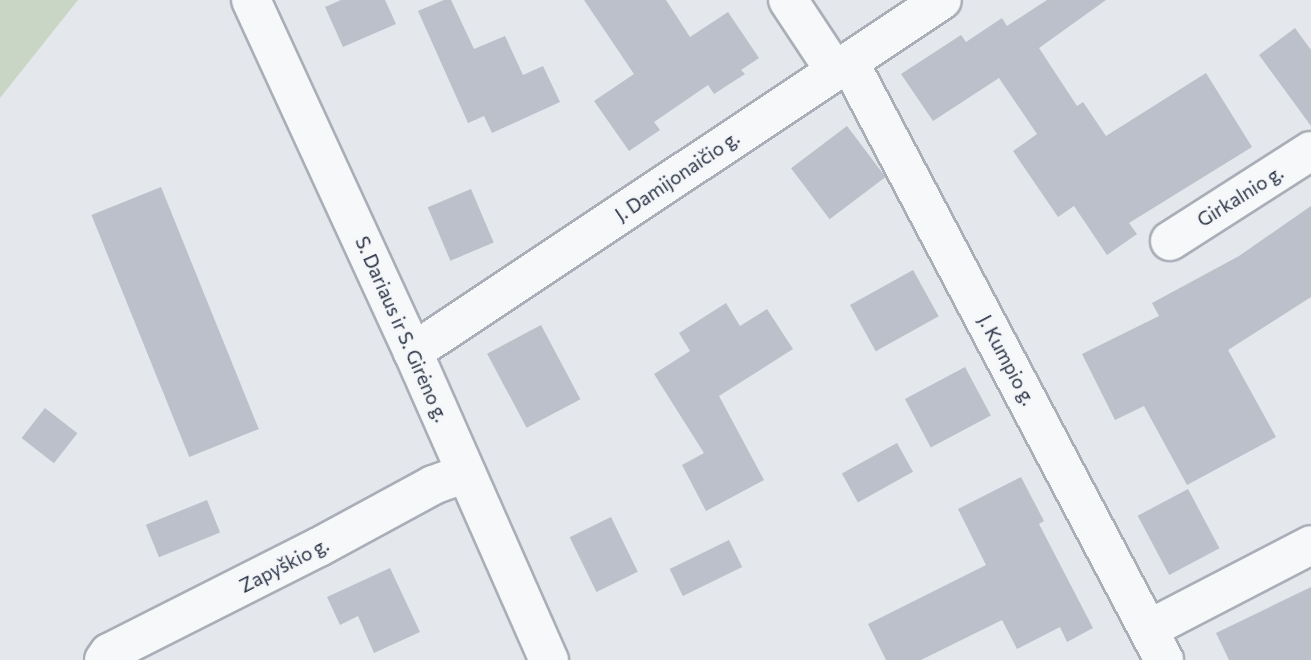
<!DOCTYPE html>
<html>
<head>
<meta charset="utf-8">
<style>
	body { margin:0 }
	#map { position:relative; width:1311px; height:660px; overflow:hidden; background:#e4e7ec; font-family:Commissioner,sans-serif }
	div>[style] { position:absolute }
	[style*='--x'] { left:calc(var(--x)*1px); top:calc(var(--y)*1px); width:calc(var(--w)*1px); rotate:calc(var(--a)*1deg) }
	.green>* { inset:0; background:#c9d6c5 }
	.building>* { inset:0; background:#bbc0ca; transform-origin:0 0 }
	.roads { filter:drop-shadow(2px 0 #a9aeb7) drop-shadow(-2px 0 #a9aeb7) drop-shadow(0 2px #a9aeb7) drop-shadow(0 -2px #a9aeb7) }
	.minor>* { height:38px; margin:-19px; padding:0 19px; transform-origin:19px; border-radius:19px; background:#f7f8fa }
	span { translate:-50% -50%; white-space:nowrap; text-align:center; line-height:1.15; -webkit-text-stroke:5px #f4f6f9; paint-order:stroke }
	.street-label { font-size:19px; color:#2b3445 }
</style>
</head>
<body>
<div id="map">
	<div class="green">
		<div style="clip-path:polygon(0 0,78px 0,0 98px)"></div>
	</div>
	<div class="building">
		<div style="clip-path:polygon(341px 0,385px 0,396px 24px,343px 47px,325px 7px)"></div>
		<div style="clip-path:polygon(444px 0,451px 0,474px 49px,505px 36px,523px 75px,543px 66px,560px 102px,492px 133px,484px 116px,468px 123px,418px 11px)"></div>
		<div style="clip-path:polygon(584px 0,666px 0,690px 37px,728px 12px,759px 58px,741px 70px,745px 74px,714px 94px,708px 85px,654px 122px,660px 130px,629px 151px,594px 101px,634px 74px)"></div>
		<div style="clip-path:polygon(1047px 0,1106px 0,1039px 48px,1077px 106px,1083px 102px,1106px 136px,1206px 73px,1252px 147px,1129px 223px,1137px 234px,1107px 255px,1074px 206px,1058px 217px,1013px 151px,1037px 134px,999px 78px,933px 121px,901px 74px,961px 35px,966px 42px,1002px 18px,1007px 26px)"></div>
		<div style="clip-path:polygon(1295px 28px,1311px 50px,1311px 126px,1259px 55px)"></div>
		<div style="left:847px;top:126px;width:64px;height:70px;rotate:53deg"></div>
		<div style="left:161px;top:187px;width:261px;height:75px;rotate:68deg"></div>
		<div style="left:471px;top:189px;width:58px;height:47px;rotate:67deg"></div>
		<div style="clip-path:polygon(1311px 206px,1311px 297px,1228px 350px,1276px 437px,1187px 485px,1144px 406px,1115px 420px,1082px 354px,1159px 316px,1152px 303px,1239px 256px)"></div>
		<div style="left:913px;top:270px;width:53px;height:72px;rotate:61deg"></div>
		<div style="clip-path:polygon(726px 303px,740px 326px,767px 309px,793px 349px,719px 396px,764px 480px,706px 511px,682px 465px,704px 453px,654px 374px,690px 351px,679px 333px)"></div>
		<div style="left:541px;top:325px;width:84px;height:61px;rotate:62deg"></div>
		<div style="left:965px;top:367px;width:55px;height:68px;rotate:62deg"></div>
		<div style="left:45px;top:408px;width:41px;height:38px;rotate:38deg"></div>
		<div style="left:897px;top:443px;width:33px;height:63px;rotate:61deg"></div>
		<div style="clip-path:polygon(1021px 477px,1044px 521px,1039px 524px,1093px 628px,1067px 642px,1060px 627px,1017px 649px,1002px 620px,921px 660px,886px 660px,868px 624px,986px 565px,958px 509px)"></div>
		<div style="left:1188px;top:489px;width:67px;height:57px;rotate:62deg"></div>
		<div style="left:207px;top:500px;width:35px;height:66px;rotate:68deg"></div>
		<div style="left:611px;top:517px;width:61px;height:46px;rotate:64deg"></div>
		<div style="left:729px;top:540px;width:30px;height:66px;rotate:64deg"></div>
		<div style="clip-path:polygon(390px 568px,420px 632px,374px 653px,358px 616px,340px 625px,327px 597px)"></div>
		<div style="clip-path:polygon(1311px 587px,1311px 660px,1229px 660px,1216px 633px)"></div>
	</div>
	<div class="roads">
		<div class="minor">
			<div style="--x:251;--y:0;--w:387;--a:65.3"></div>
			<div style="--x:413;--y:352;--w:337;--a:66.2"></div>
			<div style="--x:788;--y:0;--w:85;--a:56.5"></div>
			<div style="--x:849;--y:62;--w:676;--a:62.22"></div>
			<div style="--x:1170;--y:241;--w:167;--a:-32.6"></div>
			<div style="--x:413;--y:352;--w:635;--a:-33.64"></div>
			<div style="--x:1149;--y:629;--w:182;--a:-27.4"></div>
			<div style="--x:104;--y:660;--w:9;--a:-54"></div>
			<div style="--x:109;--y:653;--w:235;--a:-26.8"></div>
			<div style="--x:319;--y:547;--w:130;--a:-28.5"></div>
			<div style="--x:433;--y:485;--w:35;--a:-20"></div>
		</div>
	</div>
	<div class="street-label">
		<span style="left:677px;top:176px;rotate:-34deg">J. Damijonaičio g.</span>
		<span style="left:1240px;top:196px;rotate:-32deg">Girkalnio g.</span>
		<span style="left:402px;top:329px;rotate:66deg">S. Dariaus ir S. Girėno g.</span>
		<span style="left:1007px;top:360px;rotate:62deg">J. Kumpio g.</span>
		<span style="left:284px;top:565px;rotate:-27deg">Zapyškio g.</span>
	</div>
</div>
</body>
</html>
